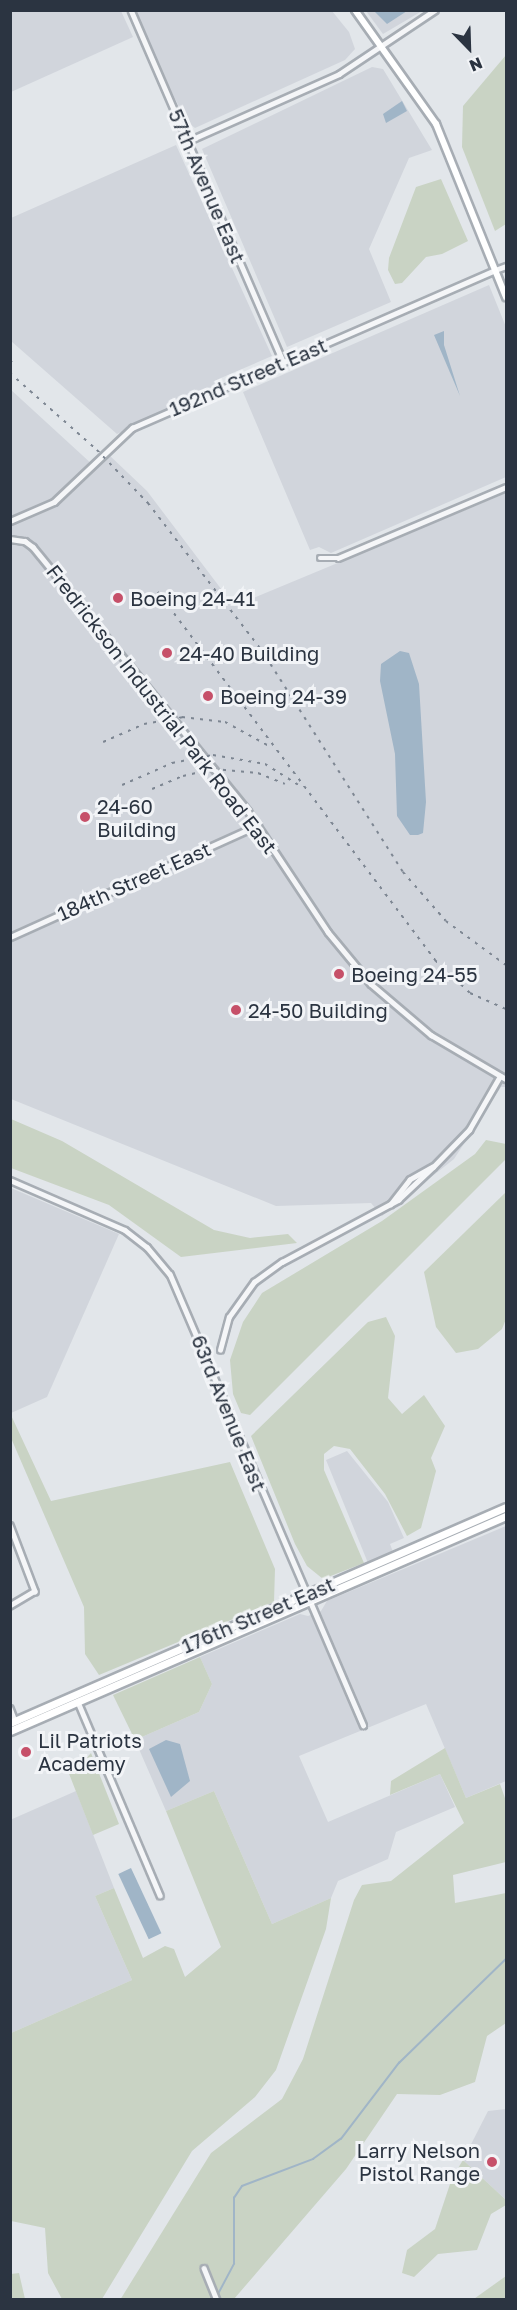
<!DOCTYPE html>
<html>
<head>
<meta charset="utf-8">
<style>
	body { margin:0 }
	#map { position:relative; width:517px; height:2310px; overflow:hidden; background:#e2e6ea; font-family:"Golos Text",sans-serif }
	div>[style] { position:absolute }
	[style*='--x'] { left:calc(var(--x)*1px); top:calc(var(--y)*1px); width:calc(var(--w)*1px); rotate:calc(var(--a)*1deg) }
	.built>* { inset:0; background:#d1d5dc }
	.green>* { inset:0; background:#c9d3c4 }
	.water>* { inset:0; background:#a0b5c7; transform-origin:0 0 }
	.stream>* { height:1.5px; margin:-0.75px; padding:0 0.75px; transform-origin:0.75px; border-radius:0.75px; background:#a0b5c7 }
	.roads { filter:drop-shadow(2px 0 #a7adb4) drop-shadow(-2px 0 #a7adb4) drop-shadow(0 2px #a7adb4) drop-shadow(0 -2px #a7adb4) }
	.minor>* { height:4.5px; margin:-2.25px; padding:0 2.25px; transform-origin:2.25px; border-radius:2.25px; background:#f5f6f8 }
	.tertiary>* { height:5px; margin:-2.5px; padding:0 2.5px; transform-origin:2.5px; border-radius:2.5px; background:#f5f6f8 }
	.secondary>* { height:6px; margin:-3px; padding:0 3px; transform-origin:3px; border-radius:3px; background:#fff }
	.primary>* { height:7px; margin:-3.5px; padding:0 3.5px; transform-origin:3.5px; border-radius:3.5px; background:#fff }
	.rail>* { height:1.5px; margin-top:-0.75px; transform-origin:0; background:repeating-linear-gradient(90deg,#7d8692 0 3px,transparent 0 9px) }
	.dots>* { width:16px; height:16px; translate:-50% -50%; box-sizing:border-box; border:3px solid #f2f4f7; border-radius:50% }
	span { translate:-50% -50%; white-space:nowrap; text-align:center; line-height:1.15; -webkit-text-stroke:6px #f2f4f7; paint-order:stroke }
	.street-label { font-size:20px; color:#2b3441 }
	.poi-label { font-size:20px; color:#2b3441 }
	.left { translate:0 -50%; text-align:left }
	.right { translate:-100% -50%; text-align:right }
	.frame { position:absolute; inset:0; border:12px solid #2b3441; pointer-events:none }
	.north { position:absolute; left:439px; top:18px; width:60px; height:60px; -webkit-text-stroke:4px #f2f4f7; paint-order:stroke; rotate:157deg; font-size:16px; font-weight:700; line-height:24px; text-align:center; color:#2b3441 }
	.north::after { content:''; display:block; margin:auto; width:21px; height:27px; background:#2b3441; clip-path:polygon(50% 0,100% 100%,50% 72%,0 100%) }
</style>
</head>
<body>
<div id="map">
	<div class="built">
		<div style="clip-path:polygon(11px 10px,121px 11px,133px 37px,11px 92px)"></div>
		<div style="clip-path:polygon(132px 11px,332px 11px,349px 32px,355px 49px,345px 60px,195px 128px,186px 121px)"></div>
		<div style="clip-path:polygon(366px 11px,422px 11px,383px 34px)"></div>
		<div style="clip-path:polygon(372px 67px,383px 69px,432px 150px,409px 158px,369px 249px,391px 302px,287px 347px,202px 149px)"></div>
		<div style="clip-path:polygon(176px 145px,272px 356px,221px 378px,216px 390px,117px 434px,11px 341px,11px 218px)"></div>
		<div style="clip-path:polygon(489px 285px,506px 327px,506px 477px,331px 553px,319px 547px,310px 550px,243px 392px)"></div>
		<div style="clip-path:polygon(10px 389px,94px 466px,108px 454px,147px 491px,234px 606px,506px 493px,506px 1087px,501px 1087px,454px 1159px,382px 1216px,371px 1203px,276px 1206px,11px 1099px)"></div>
		<div style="clip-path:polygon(11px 1188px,119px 1234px,47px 1397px,11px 1413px)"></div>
		<div style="clip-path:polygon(347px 1451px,388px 1502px,404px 1538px,390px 1544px,393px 1552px,368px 1563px,326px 1460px)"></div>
		<div style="clip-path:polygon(506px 1526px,506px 1781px,466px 1798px,426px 1704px,299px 1756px,328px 1822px,440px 1774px,455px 1807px,396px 1832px,388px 1859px,338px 1881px,331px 1898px,272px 1924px,214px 1791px,166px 1811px,135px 1740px,199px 1712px,212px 1684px,200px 1657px,300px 1614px,308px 1616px,321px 1611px,327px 1601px)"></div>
		<div style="clip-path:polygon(76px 1791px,114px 1888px,95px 1896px,132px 1980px,11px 2033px,10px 1820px)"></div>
		<div style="clip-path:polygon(506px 2109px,506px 2200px,463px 2160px,488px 2111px)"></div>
	</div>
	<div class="green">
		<div style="clip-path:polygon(506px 55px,506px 224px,495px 231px,462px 147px,463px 106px)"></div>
		<div style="clip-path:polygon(441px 179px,468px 241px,442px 254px,426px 257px,402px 283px,395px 284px,388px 270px,389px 258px,416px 187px)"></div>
		<div style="clip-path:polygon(11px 1119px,62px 1141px,214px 1230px,250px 1238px,288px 1234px,297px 1243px,181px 1257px,109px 1205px,11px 1168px)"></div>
		<div style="clip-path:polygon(486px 1140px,506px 1144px,506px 1159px,250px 1415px,241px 1413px,233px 1394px,230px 1360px,243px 1322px,262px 1293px,382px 1221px,475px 1154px)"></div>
		<div style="clip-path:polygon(506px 1192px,506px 1319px,502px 1329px,478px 1349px,456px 1353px,436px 1327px,424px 1272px)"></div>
		<div style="clip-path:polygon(386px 1317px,395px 1336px,388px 1398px,402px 1414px,424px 1395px,445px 1426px,431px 1458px,436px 1471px,421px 1528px,407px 1536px,385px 1494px,350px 1449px,334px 1446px,324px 1454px,324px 1470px,364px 1563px,323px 1579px,307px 1566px,295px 1544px,251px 1436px,368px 1322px)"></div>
		<div style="clip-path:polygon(10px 1413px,51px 1501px,230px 1462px,275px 1569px,274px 1602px,99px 1675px,85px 1654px,84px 1607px,11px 1438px)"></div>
		<div style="clip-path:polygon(200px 1657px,212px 1684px,199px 1712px,135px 1740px,113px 1695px)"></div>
		<div style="clip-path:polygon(445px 1748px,466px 1798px,500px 1784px,506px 1801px,506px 1862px,453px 1875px,455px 1903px,506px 1893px,506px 2023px,487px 2036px,475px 2082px,440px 2095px,397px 2094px,346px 2169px,234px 2299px,120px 2300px,211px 2153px,282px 2099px,303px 2059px,354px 1900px,362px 1885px,391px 1881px,464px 1823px,440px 1774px,390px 1795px,391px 1781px)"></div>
		<div style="clip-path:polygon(91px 1753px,119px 1824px,93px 1835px,66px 1766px,81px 1764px)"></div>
		<div style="clip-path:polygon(214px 1791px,272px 1924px,331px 1898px,326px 1929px,276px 2070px,255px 2097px,192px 2151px,102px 2299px,62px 2299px,48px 2273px,45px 2228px,11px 2221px,11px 2033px,132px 1980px,95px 1896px,114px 1888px,143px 1958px,165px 1946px,174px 1949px,185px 1977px,221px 1947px,166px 1811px)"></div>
		<div style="clip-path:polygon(463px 2160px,506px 2200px,506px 2205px,491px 2214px,477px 2250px,438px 2254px,414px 2277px,402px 2273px,407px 2250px,435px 2229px,452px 2178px)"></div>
		<div style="clip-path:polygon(19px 2273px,25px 2299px,11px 2299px,11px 2274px)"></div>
		<div style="clip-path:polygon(506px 2276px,506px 2299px,474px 2299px,478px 2296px)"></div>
	</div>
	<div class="water">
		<div style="clip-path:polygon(374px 11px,407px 11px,387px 24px)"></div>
		<div style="clip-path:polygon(402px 101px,407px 111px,386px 123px,383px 114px)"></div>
		<div style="clip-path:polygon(444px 331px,444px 345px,460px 396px,434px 335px)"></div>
		<div style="clip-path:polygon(400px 651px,409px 653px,419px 684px,426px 802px,423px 833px,418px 835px,410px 835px,397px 816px,395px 754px,380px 681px,381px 664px)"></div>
		<div style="clip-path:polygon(166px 1740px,180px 1744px,190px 1781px,171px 1797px,149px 1749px)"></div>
		<div style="left:131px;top:1868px;width:72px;height:14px;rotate:65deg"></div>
	</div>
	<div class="stream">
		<div style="--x:217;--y:2296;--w:36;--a:-62"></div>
		<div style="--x:234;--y:2264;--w:66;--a:-90"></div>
		<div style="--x:234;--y:2198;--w:14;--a:-56"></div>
		<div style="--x:242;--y:2186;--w:76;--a:-20.8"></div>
		<div style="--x:313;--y:2159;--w:34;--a:-36"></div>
		<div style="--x:341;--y:2139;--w:96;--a:-52.7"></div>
		<div style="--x:399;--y:2063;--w:149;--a:-44.2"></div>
	</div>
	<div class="roads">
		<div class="minor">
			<div style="--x:131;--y:10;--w:383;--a:66.6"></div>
			<div style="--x:188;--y:141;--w:165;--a:-23.9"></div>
			<div style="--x:339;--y:74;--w:115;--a:-33.7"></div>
			<div style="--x:10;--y:521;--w:48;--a:-23.4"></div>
			<div style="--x:54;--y:502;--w:108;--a:-43.5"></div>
			<div style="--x:132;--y:428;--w:396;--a:-23.5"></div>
			<div style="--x:10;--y:539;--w:15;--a:8"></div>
			<div style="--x:25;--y:541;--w:10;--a:37"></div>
			<div style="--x:33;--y:547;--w:340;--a:50.8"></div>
			<div style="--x:248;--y:811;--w:145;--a:56.5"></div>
			<div style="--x:328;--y:932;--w:67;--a:50.4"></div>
			<div style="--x:371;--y:984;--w:79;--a:40.4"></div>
			<div style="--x:431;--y:1035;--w:87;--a:30.4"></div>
			<div style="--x:320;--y:558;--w:18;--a:0"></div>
			<div style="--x:338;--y:558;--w:182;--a:-22.9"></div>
			<div style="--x:10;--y:937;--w:272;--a:-24.3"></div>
			<div style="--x:433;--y:1167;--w:52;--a:-45.8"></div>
			<div style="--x:469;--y:1130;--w:62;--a:-60.1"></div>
			<div style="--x:10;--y:1180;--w:125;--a:23.5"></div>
			<div style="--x:125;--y:1230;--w:28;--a:38"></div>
			<div style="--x:147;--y:1247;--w:35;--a:50"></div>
			<div style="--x:170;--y:1274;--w:491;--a:66.8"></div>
			<div style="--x:220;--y:1350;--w:34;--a:-75"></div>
			<div style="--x:229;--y:1317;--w:43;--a:-54.5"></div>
			<div style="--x:254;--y:1282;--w:34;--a:-36"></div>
			<div style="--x:282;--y:1262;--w:132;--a:-28.1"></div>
			<div style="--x:398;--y:1200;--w:48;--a:-43.3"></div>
			<div style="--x:433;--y:1167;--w:26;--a:151"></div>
			<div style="--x:410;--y:1180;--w:31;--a:128"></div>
			<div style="--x:10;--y:1525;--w:71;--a:69.3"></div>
			<div style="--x:35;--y:1591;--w:29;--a:149"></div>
			<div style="--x:78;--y:1702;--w:210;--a:67"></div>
			<div style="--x:10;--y:1708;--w:14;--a:69"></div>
			<div style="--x:204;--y:2268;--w:35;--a:68"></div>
		</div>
		<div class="tertiary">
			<div style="--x:495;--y:270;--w:12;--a:-20"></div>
		</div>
		<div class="secondary">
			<div style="--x:355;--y:10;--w:140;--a:54.6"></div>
			<div style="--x:436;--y:124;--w:187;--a:68"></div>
		</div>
		<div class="primary">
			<div style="--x:10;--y:1723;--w:541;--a:-23.53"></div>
			<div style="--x:10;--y:1731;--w:541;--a:-23.44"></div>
		</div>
	</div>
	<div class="rail">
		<div style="--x:10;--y:361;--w:4;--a:34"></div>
		<div style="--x:10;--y:373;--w:116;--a:41.5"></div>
		<div style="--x:97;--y:450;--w:74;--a:46.1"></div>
		<div style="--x:148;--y:503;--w:185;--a:52.3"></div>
		<div style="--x:261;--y:649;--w:264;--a:57.5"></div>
		<div style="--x:403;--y:872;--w:65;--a:48.7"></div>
		<div style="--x:446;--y:921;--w:74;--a:36.3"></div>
		<div style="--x:158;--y:592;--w:461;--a:53"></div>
		<div style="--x:435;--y:960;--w:48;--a:43.3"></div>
		<div style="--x:470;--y:993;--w:39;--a:24"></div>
		<div style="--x:103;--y:742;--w:45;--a:-23.7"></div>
		<div style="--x:144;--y:724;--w:39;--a:-10"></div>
		<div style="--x:182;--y:717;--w:43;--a:6.6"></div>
		<div style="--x:225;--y:722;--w:50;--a:28.6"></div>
		<div style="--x:122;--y:785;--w:55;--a:-23.7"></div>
		<div style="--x:172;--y:763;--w:42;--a:-11"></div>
		<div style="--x:213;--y:755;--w:53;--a:9.8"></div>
		<div style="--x:265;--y:764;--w:39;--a:32"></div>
		<div style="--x:152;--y:789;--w:34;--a:-23"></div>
		<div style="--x:183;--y:776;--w:32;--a:-13"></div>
		<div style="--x:214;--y:769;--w:44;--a:5.2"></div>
		<div style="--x:258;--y:773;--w:29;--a:22"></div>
	</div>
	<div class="dots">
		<div style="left:118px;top:598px;background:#c65069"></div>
		<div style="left:167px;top:653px;background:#c65069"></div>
		<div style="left:208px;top:696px;background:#c65069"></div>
		<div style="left:85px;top:817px;background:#c65069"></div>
		<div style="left:339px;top:974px;background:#c65069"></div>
		<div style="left:236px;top:1010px;background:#c65069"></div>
		<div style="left:26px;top:1752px;background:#c65069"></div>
		<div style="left:492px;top:2162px;background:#c65069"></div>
	</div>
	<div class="street-label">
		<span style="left:207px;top:186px;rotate:67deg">57th Avenue East</span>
		<span style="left:248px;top:377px;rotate:-23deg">192nd Street East</span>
		<span style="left:162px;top:709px;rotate:52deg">Fredrickson Industrial Park Road East</span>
		<span style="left:134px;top:881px;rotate:-24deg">184th Street East</span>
		<span style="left:229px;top:1413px;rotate:68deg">63rd Avenue East</span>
		<span style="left:258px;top:1615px;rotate:-23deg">176th Street East</span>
	</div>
	<div class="poi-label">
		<span class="left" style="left:130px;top:598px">Boeing 24-41</span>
		<span class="left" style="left:179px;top:653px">24-40 Building</span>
		<span class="left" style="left:220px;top:696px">Boeing 24-39</span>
		<span class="left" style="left:97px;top:818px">24-60<br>Building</span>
		<span class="left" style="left:351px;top:974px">Boeing 24-55</span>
		<span class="left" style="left:248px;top:1010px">24-50 Building</span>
		<span class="left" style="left:38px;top:1752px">Lil Patriots<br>Academy</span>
		<span class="right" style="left:480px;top:2162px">Larry Nelson<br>Pistol Range</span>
	</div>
	<div class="frame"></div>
	<div class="north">N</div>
</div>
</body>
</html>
